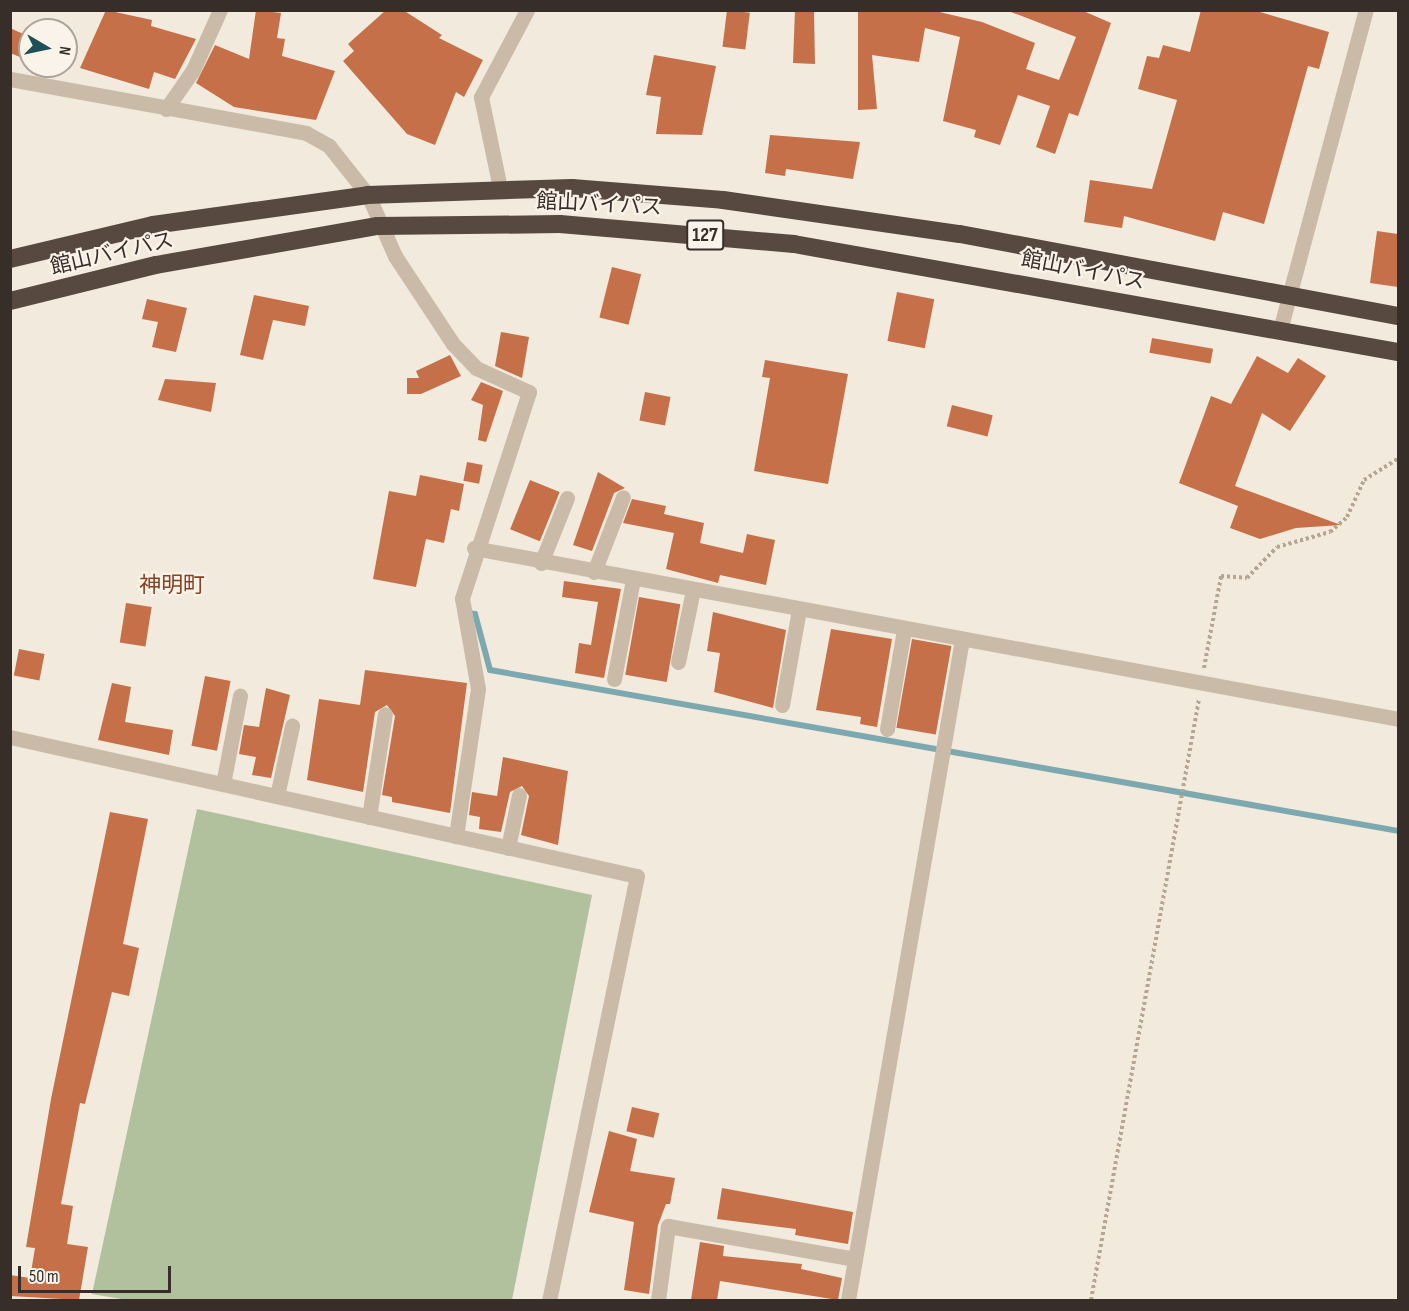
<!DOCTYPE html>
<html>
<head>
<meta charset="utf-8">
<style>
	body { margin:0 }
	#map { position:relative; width:1409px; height:1311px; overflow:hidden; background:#f2eadd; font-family:"Sofia Sans Condensed","Noto Sans JP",sans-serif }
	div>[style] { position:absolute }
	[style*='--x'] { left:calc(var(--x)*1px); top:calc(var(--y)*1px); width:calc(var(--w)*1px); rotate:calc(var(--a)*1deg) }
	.green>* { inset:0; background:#b2c19d }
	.stream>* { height:6px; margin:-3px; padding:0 3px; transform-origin:3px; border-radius:3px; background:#7ca9af }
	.building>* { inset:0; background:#c57048; transform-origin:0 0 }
	.path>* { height:4px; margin-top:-2px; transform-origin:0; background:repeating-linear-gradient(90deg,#b6a593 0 3px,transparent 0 6px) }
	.minor>* { height:15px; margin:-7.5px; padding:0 7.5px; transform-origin:7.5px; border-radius:7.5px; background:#cabba9 }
	.highway>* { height:18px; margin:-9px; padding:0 9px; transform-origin:9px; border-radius:9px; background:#584940 }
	span { translate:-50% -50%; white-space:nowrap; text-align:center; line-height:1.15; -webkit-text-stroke:4.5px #faf3e9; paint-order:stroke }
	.shield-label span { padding:2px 4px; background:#faf3e9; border:2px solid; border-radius:4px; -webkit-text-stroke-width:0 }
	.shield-label { font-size:20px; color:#372e29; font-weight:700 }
	.street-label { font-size:21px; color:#372e29 }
	.neighbourhood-label { font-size:22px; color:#864222 }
	.frame { position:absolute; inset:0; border:12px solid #372e29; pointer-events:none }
	.north { position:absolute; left:18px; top:18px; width:60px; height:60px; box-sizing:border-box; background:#faf3e9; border:2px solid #aca49c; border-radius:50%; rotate:99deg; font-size:16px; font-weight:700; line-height:24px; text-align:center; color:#372e29 }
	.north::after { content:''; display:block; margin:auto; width:21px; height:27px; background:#1e5059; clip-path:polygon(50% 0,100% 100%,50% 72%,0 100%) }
	.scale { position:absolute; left:18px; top:1266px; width:153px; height:27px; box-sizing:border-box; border:3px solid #372e29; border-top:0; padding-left:8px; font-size:18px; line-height:21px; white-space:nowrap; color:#372e29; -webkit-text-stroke:4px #faf3e9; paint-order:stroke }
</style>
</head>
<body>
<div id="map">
	<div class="green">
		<div style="clip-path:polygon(197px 809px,592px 895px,512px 1300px,127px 1300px,92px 1294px)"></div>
	</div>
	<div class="stream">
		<div style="--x:469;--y:613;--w:6;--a:9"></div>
		<div style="--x:475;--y:614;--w:58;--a:75"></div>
		<div style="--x:490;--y:670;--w:922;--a:10.05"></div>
	</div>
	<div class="building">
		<div style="clip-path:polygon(106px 10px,152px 20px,151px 26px,196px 39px,175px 79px,154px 72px,149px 89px,80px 68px)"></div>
		<div style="clip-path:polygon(256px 10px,281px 13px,277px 38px,285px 39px,282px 56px,335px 71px,316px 120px,234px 107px,196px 83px,215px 45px,249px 59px)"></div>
		<div style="clip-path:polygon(386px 10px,403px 10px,442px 35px,439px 38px,483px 60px,464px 97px,456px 92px,435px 145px,407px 134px,343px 61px,354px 51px,348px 44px)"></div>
		<div style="left:727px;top:10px;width:23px;height:37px;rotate:7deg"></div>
		<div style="clip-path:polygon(795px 10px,814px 10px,815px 64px,793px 63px)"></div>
		<div style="clip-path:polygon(858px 10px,931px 10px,982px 22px,1035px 43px,1026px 69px,1059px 80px,1076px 37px,1006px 10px,1081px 10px,1111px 23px,1078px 116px,1069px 113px,1055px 154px,1036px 147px,1050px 106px,1018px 95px,1000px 145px,974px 137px,976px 130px,943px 121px,960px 37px,925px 28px,919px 62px,872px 55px,877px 109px,858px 110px)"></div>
		<div style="clip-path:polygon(1201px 10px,1253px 10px,1329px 32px,1319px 69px,1308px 66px,1264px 224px,1223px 212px,1215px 241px,1124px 216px,1122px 228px,1084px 222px,1090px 180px,1152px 189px,1177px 100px,1138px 89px,1147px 56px,1159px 58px,1163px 45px,1190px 52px)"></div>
		<div style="clip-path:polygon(10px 28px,30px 37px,30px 61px,10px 53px)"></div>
		<div style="clip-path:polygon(654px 55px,716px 66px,702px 135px,656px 134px,661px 97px,646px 95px)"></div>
		<div style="clip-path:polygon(770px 135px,860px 142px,853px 179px,786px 169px,785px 176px,765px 173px)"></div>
		<div style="clip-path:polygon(1377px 231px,1398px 234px,1398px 287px,1370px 283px)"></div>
		<div style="left:612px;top:267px;width:30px;height:52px;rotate:14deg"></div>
		<div style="left:897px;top:292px;width:38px;height:50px;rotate:11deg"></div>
		<div style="clip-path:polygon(254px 295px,309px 306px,305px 326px,273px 320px,263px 360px,240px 355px)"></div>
		<div style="clip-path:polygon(147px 299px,187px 308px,176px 352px,152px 347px,158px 322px,142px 319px)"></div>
		<div style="clip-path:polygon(501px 332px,529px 337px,522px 378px,495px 366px)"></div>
		<div style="left:1152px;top:338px;width:62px;height:15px;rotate:10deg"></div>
		<div style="clip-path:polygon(450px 355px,461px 376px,421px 394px,407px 394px,407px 378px,419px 378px,416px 371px)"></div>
		<div style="clip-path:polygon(1257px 356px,1288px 373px,1298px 358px,1326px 376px,1290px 431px,1262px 413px,1235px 486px,1341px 525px,1296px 528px,1260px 539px,1230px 528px,1238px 506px,1179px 483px,1211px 396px,1231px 404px)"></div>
		<div style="clip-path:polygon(765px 360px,848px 374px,828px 484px,754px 471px,770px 378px,762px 377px)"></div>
		<div style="clip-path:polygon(165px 379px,216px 383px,211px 412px,158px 400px)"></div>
		<div style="clip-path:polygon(481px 382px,503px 391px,486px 442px,478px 440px,483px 405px,471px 400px)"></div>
		<div style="left:645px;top:392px;width:26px;height:29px;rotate:11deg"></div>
		<div style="left:952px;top:405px;width:42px;height:22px;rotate:14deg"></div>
		<div style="left:467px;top:462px;width:16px;height:19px;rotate:11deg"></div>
		<div style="clip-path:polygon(598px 472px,625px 488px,614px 493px,592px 551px,573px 545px)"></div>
		<div style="clip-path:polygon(420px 475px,464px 484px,459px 511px,451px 509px,444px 543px,426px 539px,416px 587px,373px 579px,389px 491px,416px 496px)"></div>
		<div style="left:530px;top:480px;width:32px;height:53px;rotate:22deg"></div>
		<div style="clip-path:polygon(632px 499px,666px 506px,664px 514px,704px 523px,700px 543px,743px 553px,747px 534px,775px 540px,766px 585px,720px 575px,718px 583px,666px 569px,674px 533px,623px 523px)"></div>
		<div style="clip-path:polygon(564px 581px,621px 589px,604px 678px,575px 673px,579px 643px,591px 645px,598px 602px,562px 597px)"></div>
		<div style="left:639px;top:597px;width:42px;height:79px;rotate:10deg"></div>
		<div style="left:126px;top:603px;width:26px;height:40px;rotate:9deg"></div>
		<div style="clip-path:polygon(713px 612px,786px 630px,773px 708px,714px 692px,720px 653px,707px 651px)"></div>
		<div style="clip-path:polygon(831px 629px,892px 639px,877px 727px,860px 724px,861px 717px,816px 710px)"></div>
		<div style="left:912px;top:639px;width:40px;height:90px;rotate:10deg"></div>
		<div style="left:19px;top:649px;width:26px;height:27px;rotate:11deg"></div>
		<div style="clip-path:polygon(365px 670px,467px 683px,450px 813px,392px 802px,392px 797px,382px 795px,395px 716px,387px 705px,375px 712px,363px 792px,307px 780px,319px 699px,360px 705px)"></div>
		<div style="left:205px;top:676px;width:26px;height:71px;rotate:11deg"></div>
		<div style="clip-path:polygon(112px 683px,131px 687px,125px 722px,173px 730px,169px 755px,98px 740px)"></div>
		<div style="clip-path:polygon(266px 688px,290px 695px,271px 778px,252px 775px,256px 757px,239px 754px,244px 725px,259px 727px)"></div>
		<div style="clip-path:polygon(503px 757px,568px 771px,558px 845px,521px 835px,529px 796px,522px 786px,510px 792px,501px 832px,479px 829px,480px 817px,469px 815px,472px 792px,497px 796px)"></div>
		<div style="clip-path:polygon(110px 812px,148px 819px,123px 944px,139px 948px,129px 996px,112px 992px,85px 1104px,80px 1103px,61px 1204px,73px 1206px,67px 1244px,88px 1247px,79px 1300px,10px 1296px,10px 1275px,30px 1278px,35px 1248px,26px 1247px,51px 1099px)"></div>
		<div style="left:632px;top:1107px;width:28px;height:25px;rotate:13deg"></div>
		<div style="clip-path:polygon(609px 1131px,637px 1139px,630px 1171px,675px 1178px,670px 1204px,666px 1204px,658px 1225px,649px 1294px,624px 1290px,634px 1222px,589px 1212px)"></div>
		<div style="clip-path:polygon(722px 1188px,853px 1212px,848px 1244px,795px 1235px,796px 1229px,717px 1219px)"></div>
		<div style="clip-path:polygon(700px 1242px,724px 1246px,723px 1256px,802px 1264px,801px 1269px,842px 1278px,838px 1300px,720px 1281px,717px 1300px,691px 1300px)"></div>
	</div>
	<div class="path">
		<div style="--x:1204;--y:668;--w:94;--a:-79.5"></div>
		<div style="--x:1221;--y:576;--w:26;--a:4"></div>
		<div style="--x:1247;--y:578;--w:43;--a:-45.9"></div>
		<div style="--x:1277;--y:547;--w:55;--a:-15.8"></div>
		<div style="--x:1330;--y:532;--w:23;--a:-41"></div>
		<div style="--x:1347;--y:517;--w:41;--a:-65.3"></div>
		<div style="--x:1364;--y:480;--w:40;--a:-32"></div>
		<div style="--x:1091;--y:1300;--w:611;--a:-79.81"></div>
	</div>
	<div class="minor">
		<div style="--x:10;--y:79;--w:301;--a:10.3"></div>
		<div style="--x:306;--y:133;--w:26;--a:29"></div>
		<div style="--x:329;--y:146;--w:63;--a:51.5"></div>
		<div style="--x:368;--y:195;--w:67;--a:66.1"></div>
		<div style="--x:395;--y:256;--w:105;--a:56.6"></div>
		<div style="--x:453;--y:344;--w:33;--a:46"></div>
		<div style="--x:476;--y:368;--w:58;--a:24.4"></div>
		<div style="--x:529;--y:392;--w:217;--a:108"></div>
		<div style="--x:462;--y:598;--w:92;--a:80"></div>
		<div style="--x:478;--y:689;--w:149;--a:98.5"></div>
		<div style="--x:166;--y:109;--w:47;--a:-55.3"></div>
		<div style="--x:193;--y:70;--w:66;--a:-65.8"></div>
		<div style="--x:500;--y:188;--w:93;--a:-101.8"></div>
		<div style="--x:481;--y:97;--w:98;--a:-62.1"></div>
		<div style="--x:1280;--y:330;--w:331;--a:-75"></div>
		<div style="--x:474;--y:548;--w:940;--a:10.48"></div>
		<div style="--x:541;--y:563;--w:70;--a:-68.2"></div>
		<div style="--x:594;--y:572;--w:80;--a:-68.9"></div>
		<div style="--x:678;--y:662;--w:74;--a:-78.2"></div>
		<div style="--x:614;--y:679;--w:102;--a:-79.2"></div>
		<div style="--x:782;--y:705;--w:97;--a:-79.9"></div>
		<div style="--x:887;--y:729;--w:100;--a:-80.3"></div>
		<div style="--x:10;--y:737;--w:642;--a:12.5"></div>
		<div style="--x:637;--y:876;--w:433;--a:101.7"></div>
		<div style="--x:223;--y:784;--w:90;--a:-79.1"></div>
		<div style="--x:277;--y:796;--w:72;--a:-77.9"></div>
		<div style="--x:369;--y:817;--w:104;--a:-81.2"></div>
		<div style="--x:508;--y:848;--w:54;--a:-78.3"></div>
		<div style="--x:658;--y:1300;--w:75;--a:-82.3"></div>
		<div style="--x:668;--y:1226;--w:190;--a:10"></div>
		<div style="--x:848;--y:1300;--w:671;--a:-80.21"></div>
	</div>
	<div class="highway">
		<div style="--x:10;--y:259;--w:147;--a:-13.4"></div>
		<div style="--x:153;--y:225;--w:217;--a:-7.9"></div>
		<div style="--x:368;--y:195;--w:204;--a:-2"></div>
		<div style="--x:572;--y:188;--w:151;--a:4.5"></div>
		<div style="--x:723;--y:200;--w:239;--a:8.2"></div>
		<div style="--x:960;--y:234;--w:446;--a:10.6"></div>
		<div style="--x:10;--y:301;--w:150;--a:-13.9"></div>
		<div style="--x:156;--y:265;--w:225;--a:-10"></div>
		<div style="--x:378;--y:226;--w:182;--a:-0.6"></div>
		<div style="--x:560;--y:224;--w:235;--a:4.9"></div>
		<div style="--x:794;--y:244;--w:614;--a:10.14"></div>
	</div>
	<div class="shield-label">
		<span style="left:705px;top:235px">127</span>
	</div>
	<div class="street-label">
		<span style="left:599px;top:205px;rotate:3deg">館山バイパス</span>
		<span style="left:112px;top:254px;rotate:-13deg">館山バイパス</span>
		<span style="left:1083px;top:271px;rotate:11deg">館山バイパス</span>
	</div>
	<div class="neighbourhood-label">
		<span style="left:172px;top:586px">神明町</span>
	</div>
	<div class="frame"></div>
	<div class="north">N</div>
	<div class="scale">50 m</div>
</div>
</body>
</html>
